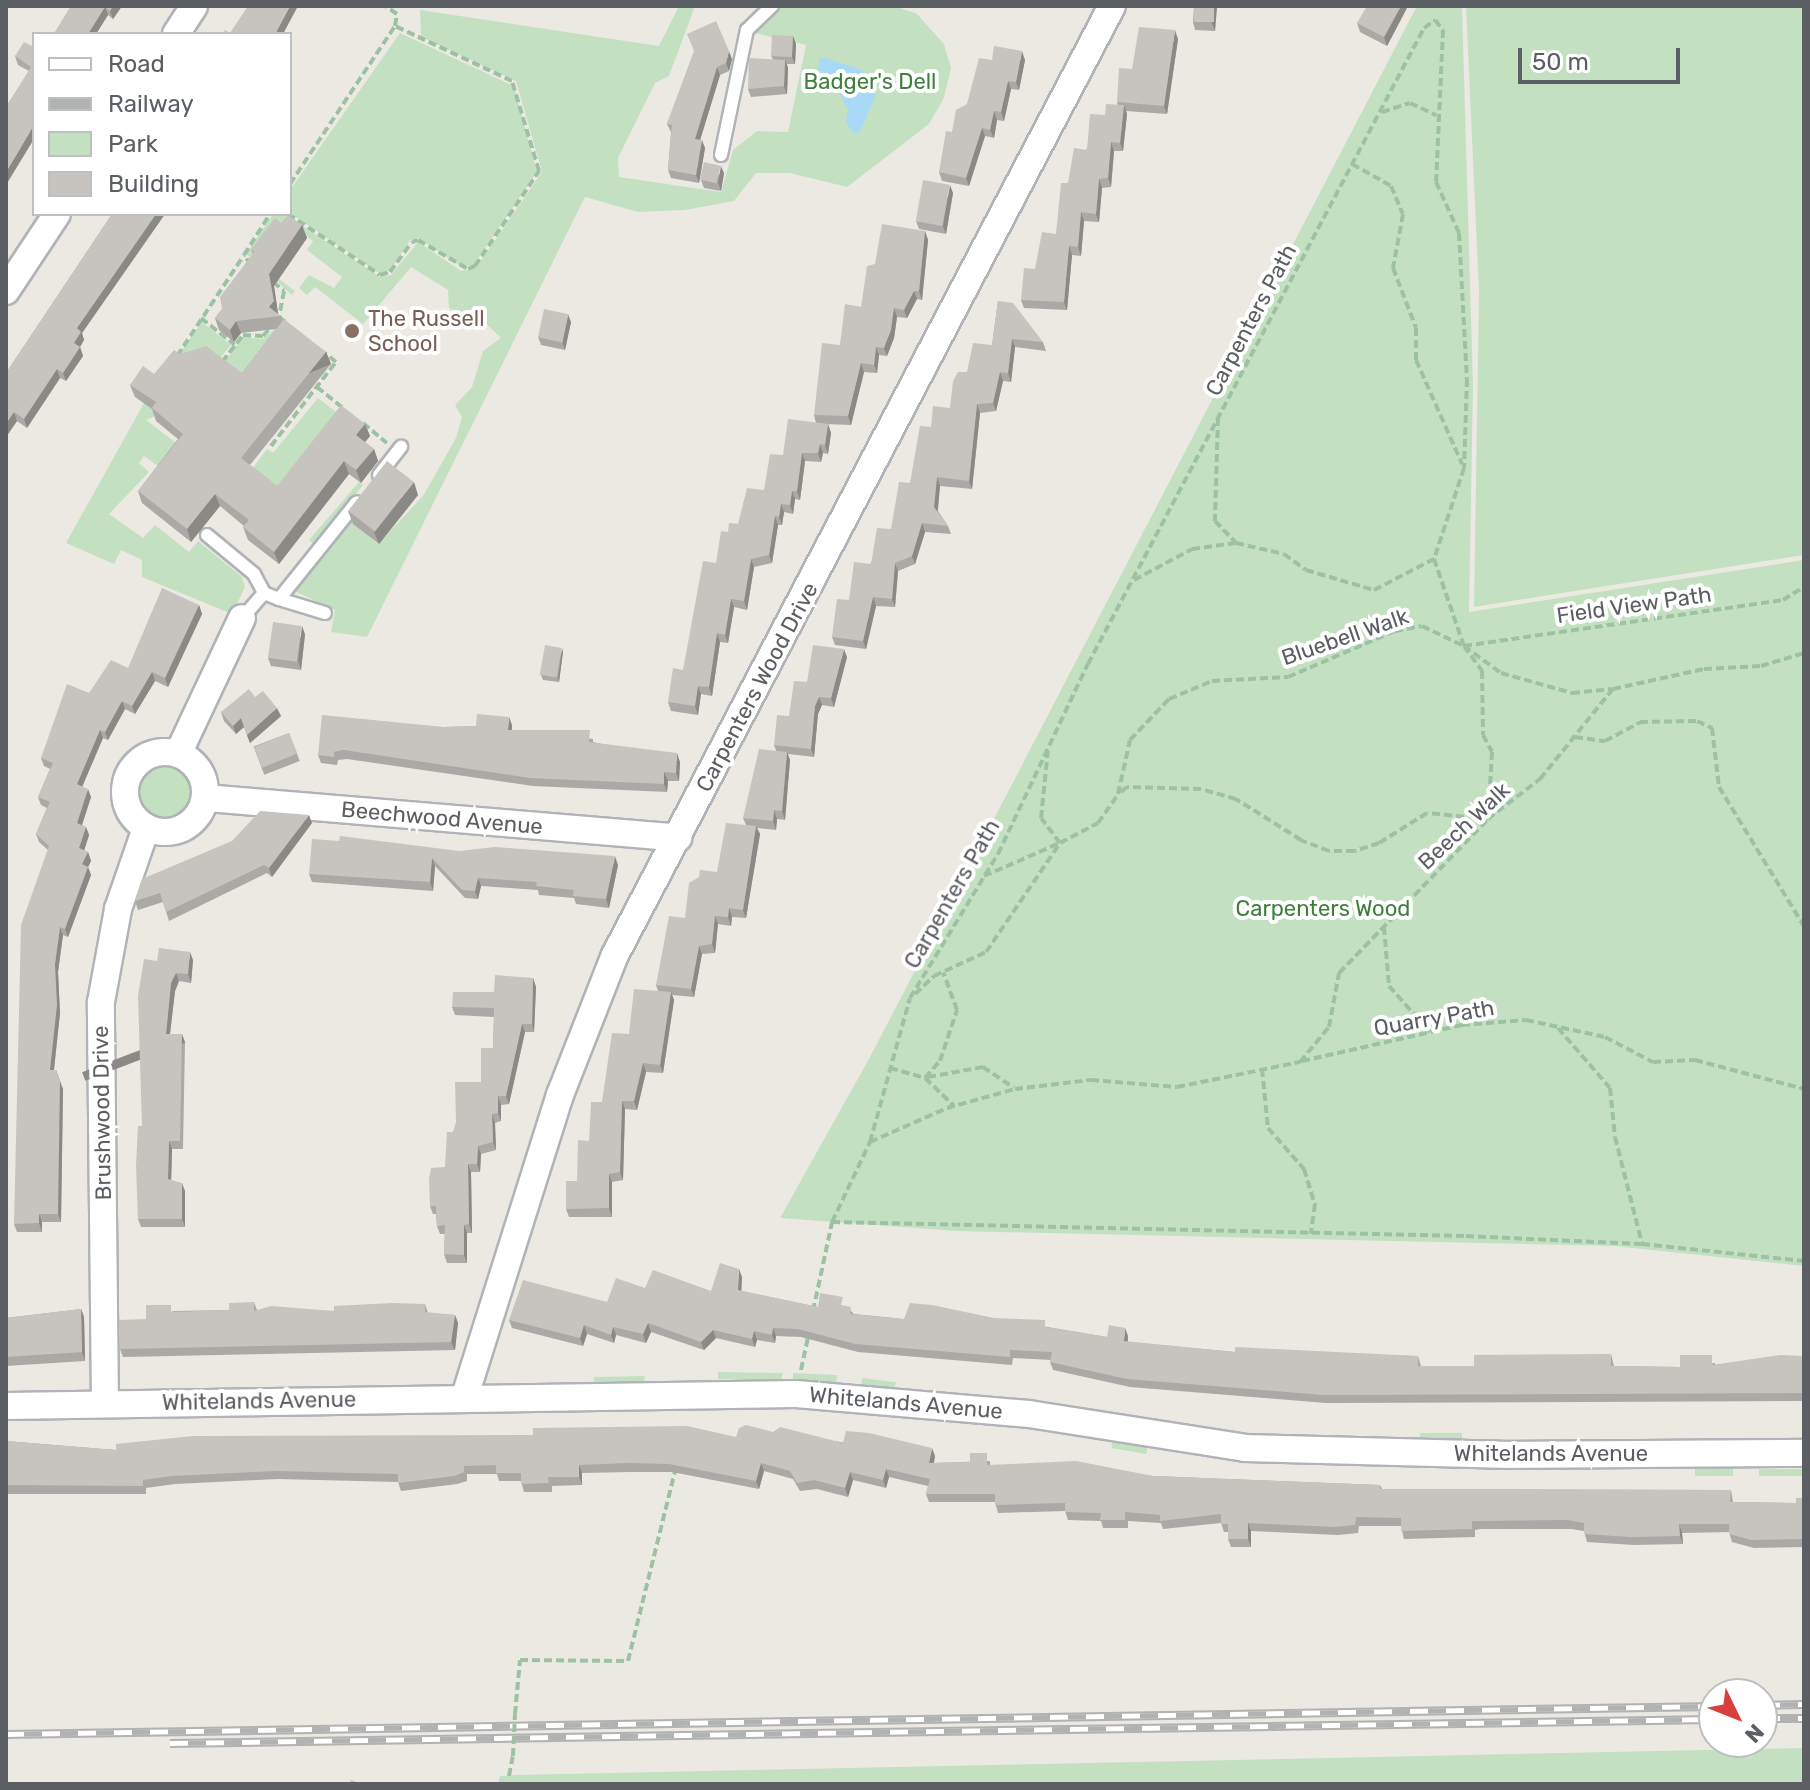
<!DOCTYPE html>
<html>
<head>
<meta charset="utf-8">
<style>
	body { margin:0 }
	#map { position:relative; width:1810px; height:1790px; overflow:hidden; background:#ece9e3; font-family:Rubik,sans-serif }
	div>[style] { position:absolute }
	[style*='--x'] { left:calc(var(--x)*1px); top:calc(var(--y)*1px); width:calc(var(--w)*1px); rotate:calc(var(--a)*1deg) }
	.green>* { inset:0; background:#c3e1c1; transform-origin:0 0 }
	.round { border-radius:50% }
	.water>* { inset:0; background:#a8d9f6 }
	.path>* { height:4px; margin-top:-2px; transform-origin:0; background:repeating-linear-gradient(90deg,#9cc2a3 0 8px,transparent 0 12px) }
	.roads { filter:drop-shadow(2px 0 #b0b3b7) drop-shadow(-2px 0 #b0b3b7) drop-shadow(0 2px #b0b3b7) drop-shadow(0 -2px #b0b3b7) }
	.lane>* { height:12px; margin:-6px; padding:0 6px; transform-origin:6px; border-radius:6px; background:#fff }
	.street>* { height:26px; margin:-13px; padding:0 13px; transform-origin:13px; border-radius:13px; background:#fff }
	.street>.ring { margin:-13px; padding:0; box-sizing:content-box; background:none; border:26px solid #fff; border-radius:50% }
	.rail>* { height:9px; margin-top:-4.5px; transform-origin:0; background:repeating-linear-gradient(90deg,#fff 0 18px,#b1b2b2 0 36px); box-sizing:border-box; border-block:2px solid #b1b2b2 }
	.path-bridge>* { height:4px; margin-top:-2px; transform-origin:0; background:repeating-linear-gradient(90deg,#9cc2a3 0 8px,transparent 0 12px) }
	.wall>* { inset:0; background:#aba9a5; transform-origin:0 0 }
	.shaded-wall>* { inset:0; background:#8b8986; transform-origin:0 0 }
	.building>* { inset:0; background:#c7c4c0; transform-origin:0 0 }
	.dots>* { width:22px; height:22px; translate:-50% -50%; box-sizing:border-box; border:4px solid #fff; border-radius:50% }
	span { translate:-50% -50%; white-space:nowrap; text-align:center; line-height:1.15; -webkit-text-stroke:8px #fff; paint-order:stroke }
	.park-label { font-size:22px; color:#3e7f3c }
	.education-label { font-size:22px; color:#785e54 }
	.left { translate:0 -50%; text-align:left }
	.street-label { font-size:22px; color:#5b5e62 }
	.frame { position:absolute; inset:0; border:8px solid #5b5e62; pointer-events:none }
	.legend { position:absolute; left:32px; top:32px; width:260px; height:184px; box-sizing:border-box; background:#fff; border:2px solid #bdbfc0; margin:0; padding:10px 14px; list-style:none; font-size:24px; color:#5b5e62 }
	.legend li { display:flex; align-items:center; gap:16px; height:40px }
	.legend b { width:40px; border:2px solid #bdbfc0 }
	.north { position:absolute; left:1698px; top:1678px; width:80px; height:80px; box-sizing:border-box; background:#fff; border:2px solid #bdbfc0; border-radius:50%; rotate:133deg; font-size:22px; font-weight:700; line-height:32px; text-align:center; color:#5b5e62 }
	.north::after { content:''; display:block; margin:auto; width:28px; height:36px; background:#d83f3d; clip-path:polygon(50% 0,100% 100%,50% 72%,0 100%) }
	.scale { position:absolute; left:1518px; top:48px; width:162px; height:36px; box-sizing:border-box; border:4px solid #5b5e62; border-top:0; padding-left:10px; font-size:24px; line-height:28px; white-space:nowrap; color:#5b5e62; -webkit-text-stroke:6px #fff; paint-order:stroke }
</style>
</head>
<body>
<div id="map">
	<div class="green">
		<div style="clip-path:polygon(679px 6px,695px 6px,669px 76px,655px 83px,618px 158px,619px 177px,721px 192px,733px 150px,757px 131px,788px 132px,806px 45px,755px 33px,778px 6px,894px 6px,917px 14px,944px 44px,951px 68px,944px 98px,929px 124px,847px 187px,790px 173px,756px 173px,734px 201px,685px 210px,638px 212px,585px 197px,367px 637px,331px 632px,335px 610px,292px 590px,388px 470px,353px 523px,378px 544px,423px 496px,456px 438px,462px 417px,455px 405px,472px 387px,483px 351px,501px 338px,484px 322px,470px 325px,449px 308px,448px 290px,411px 267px,363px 324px,315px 287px,307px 295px,299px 288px,309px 275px,334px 288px,342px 277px,307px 250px,313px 241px,293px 225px,255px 261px,295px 291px,292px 295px,246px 254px,273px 214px,284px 214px,380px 277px,391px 275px,418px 242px,461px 271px,476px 268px,542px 172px,516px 81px,421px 37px,420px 10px,659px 46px)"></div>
		<div style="clip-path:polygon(1417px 6px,1462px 6px,1473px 387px,1469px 612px,1804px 560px,1804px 1266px,1614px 1246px,956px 1231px,780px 1218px,870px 1057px)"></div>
		<div style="clip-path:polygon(1466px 6px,1804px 6px,1804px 555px,1474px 607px,1479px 292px)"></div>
		<div style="clip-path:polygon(400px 33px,514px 86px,537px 172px,473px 266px,459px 265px,418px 238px,410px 240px,390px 271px,379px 273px,290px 213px,290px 190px)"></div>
		<div style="clip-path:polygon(202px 322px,231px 345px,220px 358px,179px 354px)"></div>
		<div style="clip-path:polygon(281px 323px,234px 393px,224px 362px,243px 337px,263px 339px)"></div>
		<div style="clip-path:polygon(158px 378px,162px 413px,146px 420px,180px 446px,162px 469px,144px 456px,139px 463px,149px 472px,109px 514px,143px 538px,155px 525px,189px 552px,198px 541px,242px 577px,245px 587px,232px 614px,142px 577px,142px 560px,121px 550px,114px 564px,66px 543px)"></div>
		<div style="clip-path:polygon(318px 398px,341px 416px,289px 499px,252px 469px,267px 449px,273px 453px)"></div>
		<div style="clip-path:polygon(359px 482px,363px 485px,315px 545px,309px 540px)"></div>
		<div class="round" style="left:135px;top:764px;width:56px;height:56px"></div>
		<div style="clip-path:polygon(718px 1372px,783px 1373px,781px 1381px,718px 1379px)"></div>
		<div style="clip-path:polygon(793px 1373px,837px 1375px,836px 1383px,793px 1380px)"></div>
		<div style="clip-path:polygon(645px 1376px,644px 1382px,594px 1384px,594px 1377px)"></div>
		<div style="left:862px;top:1378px;width:34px;height:8px;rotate:7deg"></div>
		<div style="left:1462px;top:1433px;width:8px;height:42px;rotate:90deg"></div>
		<div style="left:1113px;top:1441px;width:35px;height:7px;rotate:10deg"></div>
		<div style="left:1695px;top:1469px;width:38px;height:7px"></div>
		<div style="left:1759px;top:1469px;width:45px;height:7px"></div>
		<div style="clip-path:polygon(1804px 1748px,1804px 1784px,498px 1784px,500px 1776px,516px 1775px)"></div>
	</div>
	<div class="water">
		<div style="clip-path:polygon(820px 57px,858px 68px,873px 78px,876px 94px,860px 132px,853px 133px,846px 122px,848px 109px,830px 78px,818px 69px)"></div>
	</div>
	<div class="path">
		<div style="--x:1382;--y:112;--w:29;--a:-18"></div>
		<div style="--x:1410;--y:103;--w:29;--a:25"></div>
		<div style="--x:1352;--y:164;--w:45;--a:29.4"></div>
		<div style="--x:1391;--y:186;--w:30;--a:67"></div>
		<div style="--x:1403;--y:214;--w:55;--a:100.5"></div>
		<div style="--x:1393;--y:268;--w:64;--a:69"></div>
		<div style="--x:1416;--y:328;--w:32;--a:90"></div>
		<div style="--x:1416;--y:360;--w:114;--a:66.1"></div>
		<div style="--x:290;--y:184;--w:190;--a:-56.4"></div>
		<div style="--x:395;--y:26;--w:12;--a:-81"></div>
		<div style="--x:397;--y:14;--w:14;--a:-146"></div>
		<div style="--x:288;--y:214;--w:110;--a:33.5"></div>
		<div style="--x:380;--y:275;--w:10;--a:-17"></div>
		<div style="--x:390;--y:272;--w:37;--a:-54"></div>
		<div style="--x:412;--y:242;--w:6;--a:-18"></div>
		<div style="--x:418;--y:240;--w:58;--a:30.1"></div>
		<div style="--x:468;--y:269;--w:8;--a:-23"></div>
		<div style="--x:475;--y:266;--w:115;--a:-56"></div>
		<div style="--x:539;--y:171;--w:94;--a:-106.7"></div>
		<div style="--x:512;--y:81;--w:129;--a:-154.8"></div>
		<div style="--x:251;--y:265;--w:12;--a:-125"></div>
		<div style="--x:244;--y:255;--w:49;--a:-57.6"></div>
		<div style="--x:273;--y:282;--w:14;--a:39"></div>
		<div style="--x:284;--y:291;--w:26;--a:101"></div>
		<div style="--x:279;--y:317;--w:10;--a:37"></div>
		<div style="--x:201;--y:318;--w:43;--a:38.5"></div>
		<div style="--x:177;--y:356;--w:121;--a:-56.4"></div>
		<div style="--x:222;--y:362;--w:34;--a:-52"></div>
		<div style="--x:243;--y:335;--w:20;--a:3"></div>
		<div style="--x:263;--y:336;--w:11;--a:-49"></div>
		<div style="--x:317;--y:387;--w:33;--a:39"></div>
		<div style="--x:1218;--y:418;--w:103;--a:91.7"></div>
		<div style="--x:1215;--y:521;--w:30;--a:46"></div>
		<div style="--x:363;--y:423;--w:31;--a:40"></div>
		<div style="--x:271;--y:446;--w:106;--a:-52.3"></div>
		<div style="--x:336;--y:362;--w:14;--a:-141"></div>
		<div style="--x:1134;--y:580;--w:66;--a:-28.1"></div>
		<div style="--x:1192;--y:549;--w:44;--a:-7.8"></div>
		<div style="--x:1236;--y:543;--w:49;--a:12.9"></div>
		<div style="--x:1284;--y:554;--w:27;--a:36"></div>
		<div style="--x:1306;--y:570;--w:71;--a:16.4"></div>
		<div style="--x:1374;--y:590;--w:68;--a:-27.3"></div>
		<div style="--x:1464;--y:646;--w:322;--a:-8.2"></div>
		<div style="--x:1783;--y:600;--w:25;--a:-32"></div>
		<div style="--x:1575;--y:737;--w:30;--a:8"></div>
		<div style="--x:1605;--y:741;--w:40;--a:-28"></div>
		<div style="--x:1640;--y:722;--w:57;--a:-1"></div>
		<div style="--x:1697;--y:721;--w:17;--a:25"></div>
		<div style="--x:1712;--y:728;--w:59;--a:83.2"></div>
		<div style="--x:1719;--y:787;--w:163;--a:58.6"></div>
		<div style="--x:984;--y:876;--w:83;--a:-23.5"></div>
		<div style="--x:1060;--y:843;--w:31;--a:-127"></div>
		<div style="--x:1041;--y:818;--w:69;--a:-84.2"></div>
		<div style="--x:1384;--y:927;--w:59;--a:85.2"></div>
		<div style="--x:1389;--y:986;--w:62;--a:48.3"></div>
		<div style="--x:915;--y:994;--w:26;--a:-43"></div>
		<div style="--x:934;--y:976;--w:57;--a:-24.8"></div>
		<div style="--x:986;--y:952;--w:132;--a:-55.8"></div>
		<div style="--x:1060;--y:843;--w:43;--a:-27.8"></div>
		<div style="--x:1098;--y:823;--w:35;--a:-55"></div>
		<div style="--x:1118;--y:794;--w:55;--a:-77.5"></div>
		<div style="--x:1130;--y:740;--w:57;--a:-46.4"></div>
		<div style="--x:1169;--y:699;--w:47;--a:-22.7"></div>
		<div style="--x:1212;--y:681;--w:76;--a:-3"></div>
		<div style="--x:1288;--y:677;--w:116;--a:-23.3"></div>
		<div style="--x:1395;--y:631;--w:27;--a:-10"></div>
		<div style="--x:1422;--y:626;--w:47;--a:25.5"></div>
		<div style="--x:1464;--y:646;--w:46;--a:36.1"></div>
		<div style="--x:1501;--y:673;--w:74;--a:15.7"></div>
		<div style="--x:1572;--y:693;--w:40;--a:-5.7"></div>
		<div style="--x:1558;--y:1028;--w:79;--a:49.1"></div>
		<div style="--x:1610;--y:1088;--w:49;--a:84.2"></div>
		<div style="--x:1615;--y:1137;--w:110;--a:75.8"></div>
		<div style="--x:1302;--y:1061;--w:164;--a:-12.7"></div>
		<div style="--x:1462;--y:1025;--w:64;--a:-4.5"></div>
		<div style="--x:1526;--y:1020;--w:81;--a:12.1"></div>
		<div style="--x:1605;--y:1037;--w:54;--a:27.5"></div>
		<div style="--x:1653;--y:1062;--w:42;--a:-2.7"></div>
		<div style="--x:1695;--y:1060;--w:113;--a:14.9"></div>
		<div style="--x:890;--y:1068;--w:36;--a:16"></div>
		<div style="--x:925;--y:1078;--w:40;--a:44"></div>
		<div style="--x:1262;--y:1069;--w:59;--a:84.2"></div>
		<div style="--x:1268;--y:1128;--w:55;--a:48.7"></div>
		<div style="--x:1304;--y:1169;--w:37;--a:73"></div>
		<div style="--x:1315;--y:1204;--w:30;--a:98"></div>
		<div style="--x:928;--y:1077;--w:56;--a:-10.3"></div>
		<div style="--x:983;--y:1067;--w:37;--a:34"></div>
		<div style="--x:925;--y:1078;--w:23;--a:-49"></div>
		<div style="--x:940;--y:1061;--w:54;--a:-71.6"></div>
		<div style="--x:957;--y:1010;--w:40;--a:-110.2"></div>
		<div style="--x:870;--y:1142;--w:84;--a:-23.8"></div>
		<div style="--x:947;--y:1108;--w:71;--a:-15.6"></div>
		<div style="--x:1015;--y:1089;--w:77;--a:-6.8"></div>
		<div style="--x:1091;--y:1080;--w:86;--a:4.7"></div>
		<div style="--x:1177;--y:1087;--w:126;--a:-11.5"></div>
		<div style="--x:1300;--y:1062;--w:45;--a:-50.4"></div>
		<div style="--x:1329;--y:1027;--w:55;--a:-79.5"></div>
		<div style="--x:1339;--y:973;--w:214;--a:-45.9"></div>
		<div style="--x:1488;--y:819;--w:66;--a:-37.6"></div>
		<div style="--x:1540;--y:779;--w:116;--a:-51"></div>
		<div style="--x:1613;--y:689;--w:93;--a:-12.4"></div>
		<div style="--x:1704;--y:669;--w:57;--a:-3"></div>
		<div style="--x:1761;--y:666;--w:45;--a:-16.8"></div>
		<div style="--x:832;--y:1222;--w:89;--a:-64.6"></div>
		<div style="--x:870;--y:1142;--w:149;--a:-74.5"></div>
		<div style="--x:910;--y:998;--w:169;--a:-58.6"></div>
		<div style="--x:998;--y:854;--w:210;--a:-64.7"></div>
		<div style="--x:1088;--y:664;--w:719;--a:-62.15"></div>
		<div style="--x:1424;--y:28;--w:14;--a:-36"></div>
		<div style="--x:1435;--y:20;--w:13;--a:51"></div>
		<div style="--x:1443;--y:30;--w:152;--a:92.6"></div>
		<div style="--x:1436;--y:182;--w:56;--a:65.7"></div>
		<div style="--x:1459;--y:233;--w:146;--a:86.9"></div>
		<div style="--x:1467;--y:379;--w:89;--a:91.9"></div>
		<div style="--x:1464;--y:468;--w:96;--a:108.2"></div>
		<div style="--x:1434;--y:559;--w:92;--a:71"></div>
		<div style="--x:1464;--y:646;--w:31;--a:54"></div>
		<div style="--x:1482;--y:671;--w:64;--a:89.1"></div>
		<div style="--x:1483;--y:735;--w:19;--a:62"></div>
		<div style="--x:1492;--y:752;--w:67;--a:93.4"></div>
		<div style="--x:1488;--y:819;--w:61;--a:-174.4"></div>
		<div style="--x:1427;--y:813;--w:57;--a:148"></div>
		<div style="--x:1379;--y:843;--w:26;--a:162"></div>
		<div style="--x:1354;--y:851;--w:25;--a:180"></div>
		<div style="--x:1329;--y:851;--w:30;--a:-159"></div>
		<div style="--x:1301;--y:840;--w:77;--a:-147.8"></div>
		<div style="--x:1236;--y:799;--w:36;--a:-164"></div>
		<div style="--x:1201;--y:789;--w:74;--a:-178.5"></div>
		<div style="--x:1127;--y:787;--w:11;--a:142"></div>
		<div style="--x:813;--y:1311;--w:91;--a:-77.9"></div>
		<div style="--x:832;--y:1222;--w:634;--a:1.27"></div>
		<div style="--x:1466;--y:1236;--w:176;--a:2.6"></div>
		<div style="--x:1642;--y:1244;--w:163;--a:6"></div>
		<div style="--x:801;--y:1370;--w:35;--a:-78"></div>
		<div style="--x:515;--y:1714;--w:54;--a:-84.7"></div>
		<div style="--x:520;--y:1660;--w:108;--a:0.5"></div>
		<div style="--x:628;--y:1661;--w:196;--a:-76.1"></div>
		<div style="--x:509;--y:1776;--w:20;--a:-79"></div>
	</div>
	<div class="roads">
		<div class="lane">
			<div style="--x:721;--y:155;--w:128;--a:-78.3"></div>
			<div style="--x:747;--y:30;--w:35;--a:-44"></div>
			<div style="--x:379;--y:475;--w:36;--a:-52"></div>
			<div style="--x:207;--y:535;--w:61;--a:39.7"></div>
			<div style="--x:254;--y:574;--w:21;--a:62"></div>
			<div style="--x:264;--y:593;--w:33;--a:131"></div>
			<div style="--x:264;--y:593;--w:16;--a:22"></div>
			<div style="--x:279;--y:599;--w:124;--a:-51.2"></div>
			<div style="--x:279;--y:599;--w:48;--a:16.9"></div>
		</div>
		<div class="street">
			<div style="--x:176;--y:34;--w:33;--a:-57"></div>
			<div style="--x:6;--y:291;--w:92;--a:-56.5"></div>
			<div class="ring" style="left:125px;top:752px;width:54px;height:54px"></div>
			<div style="--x:178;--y:754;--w:150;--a:-64.8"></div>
			<div style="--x:206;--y:798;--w:474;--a:4.8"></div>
			<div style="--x:465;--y:1396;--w:316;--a:-72.5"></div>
			<div style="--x:560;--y:1095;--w:150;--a:-68.6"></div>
			<div style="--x:615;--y:955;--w:1071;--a:-62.36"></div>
			<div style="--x:105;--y:1404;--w:402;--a:-90.6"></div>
			<div style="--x:101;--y:1002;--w:95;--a:-79.6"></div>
			<div style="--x:118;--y:909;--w:86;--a:-70.9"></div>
			<div style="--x:6;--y:1406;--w:790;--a:-0.87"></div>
			<div style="--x:796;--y:1394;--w:234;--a:4.9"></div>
			<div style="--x:1029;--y:1414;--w:219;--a:8.9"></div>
			<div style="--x:1245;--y:1448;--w:265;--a:1.5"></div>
			<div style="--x:1510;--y:1455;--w:294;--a:-0.4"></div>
		</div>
	</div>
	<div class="rail">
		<div style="--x:1762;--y:1705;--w:42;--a:-1.4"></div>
		<div style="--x:1762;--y:1718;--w:42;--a:0"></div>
		<div style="--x:6;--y:1734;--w:1708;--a:-0.94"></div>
		<div style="--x:170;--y:1743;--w:1544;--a:-0.89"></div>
	</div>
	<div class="path-bridge">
		<div style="--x:513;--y:1756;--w:42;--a:-87.3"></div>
	</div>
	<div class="wall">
		<div style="clip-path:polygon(71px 6px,122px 6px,113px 19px,108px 15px,96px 34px,54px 34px)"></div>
		<div style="clip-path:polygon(1194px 6px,1217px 6px,1215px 31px,1195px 30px,1193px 22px)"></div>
		<div style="clip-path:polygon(1408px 6px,1387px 46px,1360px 32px,1357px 23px)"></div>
		<div style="clip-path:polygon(793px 36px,796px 44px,795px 64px,787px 64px,788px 68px,787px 94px,751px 97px,748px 89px,773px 59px,771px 56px)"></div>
		<div style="clip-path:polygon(1178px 39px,1167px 114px,1126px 111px,1127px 114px,1123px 151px,1114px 151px,1111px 187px,1102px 188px,1099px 222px,1084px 221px,1081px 256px,1072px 255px,1067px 310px,1024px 308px,1021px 300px,1035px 269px,1056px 234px,1068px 183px,1105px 115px,1118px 105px,1117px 102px,1132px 69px)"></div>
		<div style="clip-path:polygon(32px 46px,34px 139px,8px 104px,29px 71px,18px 65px,15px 56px)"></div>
		<div style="clip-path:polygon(694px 52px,732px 59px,729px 71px,720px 75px,700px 140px,705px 148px,699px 183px,671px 178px,668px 170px,671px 132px,667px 124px)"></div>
		<div style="clip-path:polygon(992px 60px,1025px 60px,1019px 90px,1011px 89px,1004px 121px,997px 120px,994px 138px,985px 136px,969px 186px,942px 181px,939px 172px,952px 132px)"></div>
		<div style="clip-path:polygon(724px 173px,721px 191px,704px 188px,701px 180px)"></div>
		<div style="clip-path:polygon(953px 193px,946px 234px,919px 229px,916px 221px)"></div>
		<div style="clip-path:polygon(112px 214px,165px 214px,82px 333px,84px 340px,80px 347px,83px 356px,66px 381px,60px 378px,27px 428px,17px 421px,6px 437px,6px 373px)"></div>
		<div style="clip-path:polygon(281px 223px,302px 225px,307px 238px,274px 286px,278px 314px,281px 316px,282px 321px,326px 352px,331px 364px,250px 465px,277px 486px,365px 424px,370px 436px,365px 442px,374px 449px,378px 461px,361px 483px,349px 474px,279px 564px,248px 540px,243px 527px,244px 526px,220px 506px,191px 542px,142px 503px,138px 491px,178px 439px,156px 421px,152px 409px,135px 397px,130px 385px,154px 374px,180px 354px,242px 373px,276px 329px,241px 333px,234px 342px,219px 330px,215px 318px,222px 309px,253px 254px,251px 249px)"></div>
		<div style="clip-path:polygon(925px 231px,928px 240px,922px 300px,917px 299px,907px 318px,897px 317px,894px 338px,887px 356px,879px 355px,877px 373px,864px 372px,851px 425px,825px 424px,828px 424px,831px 433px,828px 454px,823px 453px,821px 462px,805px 461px,800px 500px,795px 499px,793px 514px,784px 512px,782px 525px,778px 525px,772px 563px,754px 567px,747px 610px,734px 607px,728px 643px,720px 642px,712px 696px,701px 694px,698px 715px,671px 711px,668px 702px,683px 670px,716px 563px,728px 532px,738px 524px,764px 490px,783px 455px,816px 423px,814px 415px,840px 345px,861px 307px,875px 264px)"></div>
		<div style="clip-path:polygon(998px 301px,1043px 342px,1046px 351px,1015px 347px,1011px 382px,1003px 381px,996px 411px,980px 413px,972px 489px,940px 486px,938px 511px,948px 526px,951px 534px,925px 532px,915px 564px,898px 571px,895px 607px,876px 606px,866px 649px,835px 645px,832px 637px,849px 600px,891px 529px,910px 483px,931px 427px,950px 408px,967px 372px,992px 345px)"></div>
		<div style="clip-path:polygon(571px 322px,565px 350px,541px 345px,538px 337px)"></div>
		<div style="clip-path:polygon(418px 495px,379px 544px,353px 524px,348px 511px)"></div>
		<div style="clip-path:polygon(199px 605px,202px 614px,168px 687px,155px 681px,135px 714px,125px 709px,108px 740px,103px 738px,82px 786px,91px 797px,82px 825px,86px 827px,89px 835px,84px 851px,88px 852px,91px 861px,88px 867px,91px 875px,68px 937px,63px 935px,58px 972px,60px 1013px,54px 1070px,63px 1089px,61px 1222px,42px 1222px,42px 1232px,17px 1232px,14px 1224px,48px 850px,39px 842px,36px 834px,47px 808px,41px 805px,38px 797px,50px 769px,44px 766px,41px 758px,89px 693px,128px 668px)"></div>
		<div style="clip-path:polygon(305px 634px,301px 670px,271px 666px,268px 658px)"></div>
		<div style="clip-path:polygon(563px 652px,559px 682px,543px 680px,541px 675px)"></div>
		<div style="clip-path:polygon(847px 657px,834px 707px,822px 705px,818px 714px,814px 757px,788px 754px,790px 760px,785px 820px,777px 819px,776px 830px,757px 828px,760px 834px,746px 918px,732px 917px,731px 926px,718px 924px,715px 953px,702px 954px,694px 997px,672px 995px,674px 1000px,663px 1073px,646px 1072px,637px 1110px,625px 1109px,623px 1180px,612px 1182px,612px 1217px,569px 1217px,566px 1209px,577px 1181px,602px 1102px,629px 1034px,658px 991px,656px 985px,685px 918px,717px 872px,746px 825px,743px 818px,776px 750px,774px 745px,807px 682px)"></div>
		<div style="clip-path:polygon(255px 697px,281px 716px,250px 743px,244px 727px,236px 734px,224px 721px,221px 712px)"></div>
		<div style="clip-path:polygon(512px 725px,512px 730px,593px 739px,593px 742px,680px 762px,679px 781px,668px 781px,667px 792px,533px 786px,347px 759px,338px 760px,337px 765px,321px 763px,318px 755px,444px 727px)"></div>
		<div style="left:289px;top:733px;width:30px;height:38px;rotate:69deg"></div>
		<div style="clip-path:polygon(312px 823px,272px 877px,267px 873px,169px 921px,163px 902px,138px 910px,135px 901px)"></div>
		<div style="clip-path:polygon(459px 851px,618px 865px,609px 908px,576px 904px,574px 898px,539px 895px,538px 890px,481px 886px,478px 899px,465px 898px,435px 866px,433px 891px,312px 882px,309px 874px)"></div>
		<div style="clip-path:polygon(193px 960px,191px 983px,179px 981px,175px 991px,170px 1034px,185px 1042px,183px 1149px,172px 1149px,171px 1180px,185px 1191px,185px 1227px,141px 1227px,138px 1219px,142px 1126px,157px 961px)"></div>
		<div style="clip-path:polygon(533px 978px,536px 987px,534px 1032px,525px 1032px,509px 1104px,501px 1105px,501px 1121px,495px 1123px,496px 1150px,481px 1154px,480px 1172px,471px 1172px,472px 1233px,467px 1233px,467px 1263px,447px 1263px,444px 1254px,445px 1234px,440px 1234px,437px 1226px,436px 1214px,433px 1214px,430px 1206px,445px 1167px,453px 1132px,481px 1082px,493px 1048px,494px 1017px,455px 1015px,452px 1007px)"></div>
		<div style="clip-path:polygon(742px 1277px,741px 1291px,818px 1307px,846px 1306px,854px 1314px,904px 1319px,994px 1318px,1107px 1337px,1128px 1336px,1128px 1342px,1235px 1352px,1418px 1356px,1421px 1366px,1474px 1366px,1611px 1354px,1614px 1366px,1680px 1367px,1715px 1363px,1715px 1365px,1804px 1356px,1804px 1401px,1326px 1403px,1130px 1387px,1053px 1370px,1050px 1362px,1051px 1360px,1013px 1358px,1012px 1365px,858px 1352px,801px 1337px,776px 1336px,775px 1343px,757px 1340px,755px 1347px,716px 1338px,704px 1350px,651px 1332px,646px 1343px,616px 1335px,614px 1343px,587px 1334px,583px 1346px,512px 1328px,509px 1320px,607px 1302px,645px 1288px,711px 1291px)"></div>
		<div style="clip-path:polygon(254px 1302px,257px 1310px,334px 1311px,425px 1304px,428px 1313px,455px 1315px,458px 1323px,455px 1350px,123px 1357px,120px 1349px,146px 1319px,174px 1311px,229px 1310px)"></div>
		<div style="clip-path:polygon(81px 1309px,84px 1317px,85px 1361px,6px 1366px,6px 1318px)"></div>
		<div style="clip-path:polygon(773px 1432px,935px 1456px,934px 1463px,990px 1461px,990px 1465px,1153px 1476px,1380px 1485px,1382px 1489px,1731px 1490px,1733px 1502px,1796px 1503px,1804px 1498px,1804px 1547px,1754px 1548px,1732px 1542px,1729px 1532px,1682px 1533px,1683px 1544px,1634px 1545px,1587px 1542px,1584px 1531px,1571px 1529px,1481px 1529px,1475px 1530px,1475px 1537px,1404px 1539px,1401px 1526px,1359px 1526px,1358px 1533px,1338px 1535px,1251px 1531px,1251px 1547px,1231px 1547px,1228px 1539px,1228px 1532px,1224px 1532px,1221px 1523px,1163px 1529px,1161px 1523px,1128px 1521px,1128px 1528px,1103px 1528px,1101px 1521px,1068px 1520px,1065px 1511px,998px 1513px,995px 1502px,929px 1502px,926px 1494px,928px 1486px,889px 1477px,886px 1488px,853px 1480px,848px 1497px,817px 1489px,800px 1491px,793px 1479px,764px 1471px,759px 1489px,672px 1472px,630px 1472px,582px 1473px,582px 1485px,552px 1486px,552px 1492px,524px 1492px,521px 1481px,499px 1481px,497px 1474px,467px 1474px,467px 1481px,457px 1484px,401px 1491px,398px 1482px,278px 1479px,175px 1484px,146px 1488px,146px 1494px,6px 1494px,6px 1441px,116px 1450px,736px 1437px)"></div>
	</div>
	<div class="shaded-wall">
		<div style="clip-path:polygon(113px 6px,122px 6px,113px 19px,110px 11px)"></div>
		<div style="clip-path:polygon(290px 6px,298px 6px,283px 34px,275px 34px)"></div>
		<div style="clip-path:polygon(1214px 6px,1217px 6px,1215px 31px,1212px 23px)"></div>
		<div style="clip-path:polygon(1401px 6px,1408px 6px,1387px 46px,1384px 37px)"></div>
		<div style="clip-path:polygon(105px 7px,108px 15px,96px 34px,88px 34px)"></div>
		<div style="clip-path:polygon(1175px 30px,1178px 39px,1167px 114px,1164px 106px)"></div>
		<div style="clip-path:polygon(793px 36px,796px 44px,795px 64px,792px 57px)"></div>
		<div style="clip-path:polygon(729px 51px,732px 59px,729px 71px,726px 63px)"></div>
		<div style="clip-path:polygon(1022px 51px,1025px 60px,1019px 90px,1016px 82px)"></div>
		<div style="clip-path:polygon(785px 60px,788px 68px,787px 94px,784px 86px)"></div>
		<div style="clip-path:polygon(717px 67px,720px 75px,698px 147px,695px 139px)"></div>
		<div style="clip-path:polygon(1008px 81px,1011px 89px,1004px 121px,1001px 112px)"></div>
		<div style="clip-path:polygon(1124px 105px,1127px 114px,1123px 151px,1120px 143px)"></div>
		<div style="clip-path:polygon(994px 111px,997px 120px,994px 138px,990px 130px)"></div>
		<div style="clip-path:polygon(34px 125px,34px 139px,6px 185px,6px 172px)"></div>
		<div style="clip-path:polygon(982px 128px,985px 136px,969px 186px,966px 178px)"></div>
		<div style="clip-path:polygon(702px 140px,705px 148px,699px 183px,696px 175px)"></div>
		<div style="clip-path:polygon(1111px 142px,1114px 151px,1111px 187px,1108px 178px)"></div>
		<div style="clip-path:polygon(721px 166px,724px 173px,721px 191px,718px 183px)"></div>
		<div style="clip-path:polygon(1099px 179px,1102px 188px,1099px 222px,1096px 214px)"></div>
		<div style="clip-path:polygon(950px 185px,953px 193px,946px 234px,943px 226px)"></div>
		<div style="clip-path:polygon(1081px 212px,1084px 221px,1081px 256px,1078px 247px)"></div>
		<div style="clip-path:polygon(156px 214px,165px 214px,82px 333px,84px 340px,77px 352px,74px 343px,77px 328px)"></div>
		<div style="clip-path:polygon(302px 225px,307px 238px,274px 286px,278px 313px,276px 316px,269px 307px,269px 274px)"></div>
		<div style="clip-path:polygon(925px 231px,928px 240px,922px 300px,919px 291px)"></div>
		<div style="clip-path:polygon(1069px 246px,1072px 255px,1067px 310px,1064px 302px)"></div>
		<div style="clip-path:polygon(914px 291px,917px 299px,907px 318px,904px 310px)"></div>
		<div style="clip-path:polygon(894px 308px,897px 317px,894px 338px,887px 356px,884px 348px)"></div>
		<div style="clip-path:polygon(568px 314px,571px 322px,565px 350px,562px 341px)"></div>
		<div style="clip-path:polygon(236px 321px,241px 333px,234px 342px,230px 330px)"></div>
		<div style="clip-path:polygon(1012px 339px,1015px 347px,1011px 382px,1008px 373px)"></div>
		<div style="clip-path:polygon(80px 347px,83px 356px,66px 381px,63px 373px)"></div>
		<div style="clip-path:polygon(876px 347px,879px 355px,877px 373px,874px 365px)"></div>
		<div style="left:326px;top:352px;width:13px;height:136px;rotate:67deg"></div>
		<div style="clip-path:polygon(861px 363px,864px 372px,851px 425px,848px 416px)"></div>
		<div style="clip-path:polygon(57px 369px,60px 378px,27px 428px,24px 419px)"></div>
		<div style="clip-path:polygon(1000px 372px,1003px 381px,996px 411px,993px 403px)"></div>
		<div style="clip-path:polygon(977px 404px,980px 413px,972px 489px,969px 481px)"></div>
		<div style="clip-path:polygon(14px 412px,17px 421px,6px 437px,6px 424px)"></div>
		<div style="clip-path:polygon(365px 424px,370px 436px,361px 447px,356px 435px)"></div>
		<div style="clip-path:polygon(828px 424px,831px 433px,828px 454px,825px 445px)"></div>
		<div style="clip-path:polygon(820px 444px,823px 453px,821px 462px,818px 453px)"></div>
		<div style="clip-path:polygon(374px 449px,378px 461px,361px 483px,356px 470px)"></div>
		<div style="clip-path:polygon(802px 453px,805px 461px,800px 500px,797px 491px)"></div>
		<div style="clip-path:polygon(344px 461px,349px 474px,279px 564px,274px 552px)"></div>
		<div style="clip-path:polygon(937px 477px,940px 486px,937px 515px,934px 507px)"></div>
		<div style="clip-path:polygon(414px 482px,418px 495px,379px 544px,374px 532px)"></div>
		<div style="clip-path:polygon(792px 491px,795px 499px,793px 514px,790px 505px)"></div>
		<div style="clip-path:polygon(215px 494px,220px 506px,191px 542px,187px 529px)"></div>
		<div style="clip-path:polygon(781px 504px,784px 512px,782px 525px,779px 517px)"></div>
		<div style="clip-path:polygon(775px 516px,778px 525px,772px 563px,769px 555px)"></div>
		<div style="clip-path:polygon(922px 523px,925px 532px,915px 564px,912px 556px)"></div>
		<div style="clip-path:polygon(751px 559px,754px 567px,747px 610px,744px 601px)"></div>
		<div style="clip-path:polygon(895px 563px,898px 571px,895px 607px,892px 599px)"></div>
		<div style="clip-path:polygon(873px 597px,876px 606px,866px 649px,863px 641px)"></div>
		<div style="clip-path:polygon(731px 599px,734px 607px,728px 643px,725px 635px)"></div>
		<div style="clip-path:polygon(199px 605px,202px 614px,168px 687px,165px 678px)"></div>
		<div style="clip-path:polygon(302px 626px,305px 634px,301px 670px,298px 661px)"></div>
		<div style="clip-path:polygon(717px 633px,720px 642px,712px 696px,709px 687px)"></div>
		<div style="clip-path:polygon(562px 648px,563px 652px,559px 682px,558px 678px)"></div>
		<div style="clip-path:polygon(844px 649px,847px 657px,834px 707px,831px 698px)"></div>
		<div style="clip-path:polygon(152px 672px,155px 681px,135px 714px,132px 706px)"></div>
		<div style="clip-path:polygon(698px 686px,701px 694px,698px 715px,695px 706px)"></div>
		<div style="clip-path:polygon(819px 697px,822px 705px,818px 714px,814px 757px,811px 749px,815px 706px)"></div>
		<div style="clip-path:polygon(122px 701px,125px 709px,108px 740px,105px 732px)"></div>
		<div style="clip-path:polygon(277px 708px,281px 716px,250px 743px,247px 735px)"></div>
		<div style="clip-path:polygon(509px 717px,512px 725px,511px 739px,508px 730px)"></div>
		<div style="clip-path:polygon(241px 718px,244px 727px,236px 734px,233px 726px)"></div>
		<div style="clip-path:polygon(100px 730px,103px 738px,80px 792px,77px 784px)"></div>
		<div style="clip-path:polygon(787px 752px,790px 760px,785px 820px,782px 811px)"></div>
		<div style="clip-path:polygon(677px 753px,680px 762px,679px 781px,676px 773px)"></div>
		<div style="clip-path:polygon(664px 772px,668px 781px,667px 792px,664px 784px)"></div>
		<div style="clip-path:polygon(88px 789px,91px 797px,80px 831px,77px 823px)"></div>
		<div style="clip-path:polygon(774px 810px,777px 819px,776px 830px,773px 821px)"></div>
		<div style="clip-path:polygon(309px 815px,312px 823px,272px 877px,269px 868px)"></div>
		<div style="clip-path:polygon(756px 826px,760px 834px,746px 918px,743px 910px)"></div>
		<div style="clip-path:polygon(86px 827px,89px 835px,82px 857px,79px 848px)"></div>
		<div style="clip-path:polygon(88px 852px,91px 861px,88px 867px,91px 875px,68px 937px,65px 929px,82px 864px)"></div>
		<div style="clip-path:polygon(615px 856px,618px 865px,609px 908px,606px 899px)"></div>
		<div style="clip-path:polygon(432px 858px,435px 866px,433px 891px,430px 882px)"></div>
		<div style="clip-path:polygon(478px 878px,481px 886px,478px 899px,475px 891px)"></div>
		<div style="clip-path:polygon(729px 908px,732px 917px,731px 926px,728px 917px)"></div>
		<div style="clip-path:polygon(715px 916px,718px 924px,715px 953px,712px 944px)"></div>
		<div style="clip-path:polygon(60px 927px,63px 935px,58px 972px,60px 1013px,53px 1078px,50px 1070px,55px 964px)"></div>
		<div style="clip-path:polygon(699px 946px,702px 954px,694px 997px,691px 989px)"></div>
		<div style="clip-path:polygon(190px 952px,193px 960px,191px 983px,188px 974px)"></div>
		<div style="clip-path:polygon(176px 973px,179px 981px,175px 991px,169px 1042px,166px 1034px,171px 983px)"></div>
		<div style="clip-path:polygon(533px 978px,536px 987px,534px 1032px,532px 1024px)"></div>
		<div style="clip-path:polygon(671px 992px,674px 1000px,663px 1073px,660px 1065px)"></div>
		<div style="clip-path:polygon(522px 1024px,525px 1032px,509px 1104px,506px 1096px)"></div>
		<div style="left:182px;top:1034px;width:9px;height:107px;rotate:69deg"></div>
		<div style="clip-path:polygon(643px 1063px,646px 1072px,637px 1110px,634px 1101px)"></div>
		<div style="clip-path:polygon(56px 1070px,63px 1089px,61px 1222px,58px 1214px)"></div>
		<div style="clip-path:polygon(498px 1096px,501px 1105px,501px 1121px,498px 1113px)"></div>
		<div style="clip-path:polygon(622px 1101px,625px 1109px,623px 1180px,620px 1172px)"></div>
		<div style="clip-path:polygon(492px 1114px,495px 1123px,496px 1150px,493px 1142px)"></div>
		<div style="clip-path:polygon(169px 1141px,172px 1149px,171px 1188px,168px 1179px)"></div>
		<div style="clip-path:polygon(478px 1146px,481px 1154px,480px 1172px,477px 1164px)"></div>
		<div style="clip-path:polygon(468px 1164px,471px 1172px,472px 1233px,469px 1224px)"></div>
		<div style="clip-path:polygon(609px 1174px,612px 1182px,612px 1217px,609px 1208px)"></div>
		<div style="clip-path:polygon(182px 1183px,185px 1191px,185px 1227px,182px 1219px)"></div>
		<div style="clip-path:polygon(39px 1214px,42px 1222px,42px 1232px,39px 1223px)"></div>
		<div style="clip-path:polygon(464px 1225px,467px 1233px,467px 1263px,464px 1255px)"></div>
		<div style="clip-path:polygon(739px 1269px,742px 1277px,741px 1298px,738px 1290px)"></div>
		<div style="clip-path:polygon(81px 1309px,84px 1317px,85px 1361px,82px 1352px)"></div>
		<div style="clip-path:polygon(455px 1315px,458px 1323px,455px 1350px,451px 1342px)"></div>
		<div style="clip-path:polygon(648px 1323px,651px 1332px,646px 1343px,643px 1334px)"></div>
		<div style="clip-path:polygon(584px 1325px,587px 1334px,583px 1346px,580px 1338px)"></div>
		<div style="clip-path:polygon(613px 1327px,616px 1335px,614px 1343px,611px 1335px)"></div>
		<div style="clip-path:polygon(773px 1328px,776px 1336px,775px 1343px,772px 1335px)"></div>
		<div style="clip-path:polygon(1125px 1328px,1128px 1336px,1127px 1349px,1124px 1341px)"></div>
		<div style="clip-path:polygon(713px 1330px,716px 1338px,704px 1350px,701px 1342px)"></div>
		<div style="clip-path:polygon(754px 1331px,757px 1340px,755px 1347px,752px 1339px)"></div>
		<div style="clip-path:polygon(932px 1448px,935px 1456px,932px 1471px,929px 1463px)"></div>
		<div style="clip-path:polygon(761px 1463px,764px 1471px,759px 1489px,756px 1481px)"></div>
		<div style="clip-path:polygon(579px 1465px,582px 1473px,582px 1485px,579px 1477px)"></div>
		<div style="clip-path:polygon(886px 1469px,889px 1477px,886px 1488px,883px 1480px)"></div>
		<div style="clip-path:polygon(850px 1472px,853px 1480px,848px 1497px,845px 1488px)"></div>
		<div style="clip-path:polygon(1248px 1523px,1251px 1531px,1251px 1547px,1248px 1539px)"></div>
		<div style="clip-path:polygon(1679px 1524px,1682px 1533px,1683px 1544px,1680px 1536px)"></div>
	</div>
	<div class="building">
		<div style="clip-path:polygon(71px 6px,113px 6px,110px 11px,105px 7px,88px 34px,54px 34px)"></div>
		<div style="clip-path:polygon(248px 6px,290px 6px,275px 34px,223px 34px,225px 30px,230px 33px)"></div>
		<div style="left:1194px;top:6px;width:20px;height:16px"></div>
		<div style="clip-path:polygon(1367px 6px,1401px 6px,1384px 37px,1357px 23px)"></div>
		<div style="clip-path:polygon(716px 21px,729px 51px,726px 63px,717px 67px,695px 139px,702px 140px,696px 175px,668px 170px,672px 125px,667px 124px,694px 51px,687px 34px)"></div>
		<div style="clip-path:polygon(1139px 27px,1175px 30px,1164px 106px,1117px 102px,1119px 68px,1132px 69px)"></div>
		<div style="left:772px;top:35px;width:21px;height:21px;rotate:3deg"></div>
		<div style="clip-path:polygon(24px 42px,32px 46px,34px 43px,34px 125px,6px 172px,6px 103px,8px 104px,31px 67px,15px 56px)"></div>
		<div style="clip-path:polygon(994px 46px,1022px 51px,1016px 82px,1008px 81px,1001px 112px,994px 111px,990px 130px,982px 128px,966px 178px,939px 172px,946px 131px,952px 132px,956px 110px,967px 104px,979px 58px,992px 60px)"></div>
		<div style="clip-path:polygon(749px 58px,785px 60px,784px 86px,748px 89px)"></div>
		<div style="clip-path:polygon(1106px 104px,1124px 105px,1120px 143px,1111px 142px,1108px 178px,1099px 179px,1096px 214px,1081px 212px,1078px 247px,1069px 246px,1064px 302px,1021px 300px,1024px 268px,1035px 269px,1042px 232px,1056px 234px,1061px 183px,1068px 183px,1074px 148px,1087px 150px,1090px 114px,1105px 115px)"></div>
		<div style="left:704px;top:162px;width:17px;height:18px;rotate:13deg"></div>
		<div style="left:923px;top:180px;width:27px;height:42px;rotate:10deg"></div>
		<div style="clip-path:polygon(112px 214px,156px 214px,77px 328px,81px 332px,74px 343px,80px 347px,63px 373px,57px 369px,24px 419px,14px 412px,6px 424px,6px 373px)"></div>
		<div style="clip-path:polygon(288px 215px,302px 225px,269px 274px,274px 301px,269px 307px,281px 316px,236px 321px,230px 330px,215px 318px,222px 309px,220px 297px,254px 252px,251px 249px,275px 218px,281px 223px)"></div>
		<div style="clip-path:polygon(882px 224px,925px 231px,919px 291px,914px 291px,904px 310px,894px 308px,891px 330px,884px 348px,876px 347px,874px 365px,861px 363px,848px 416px,814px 415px,822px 343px,840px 345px,845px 304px,861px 307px,867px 266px,875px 264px)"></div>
		<div style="clip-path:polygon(998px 301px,1013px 303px,1043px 342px,1012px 339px,1008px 373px,1000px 372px,993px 403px,977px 404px,969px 481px,937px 477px,934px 507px,948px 526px,922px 523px,912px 556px,895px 563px,892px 599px,873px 597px,863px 641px,832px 637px,837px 599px,849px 600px,854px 562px,871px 564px,877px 528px,891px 529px,899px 482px,910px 483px,920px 426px,931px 427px,933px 406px,950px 408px,953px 381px,958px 372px,967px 372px,973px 343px,992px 345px)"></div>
		<div style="left:544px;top:309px;width:25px;height:29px;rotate:12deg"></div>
		<div style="clip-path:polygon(284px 319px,326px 352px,241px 458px,277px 486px,341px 405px,365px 424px,356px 435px,374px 449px,356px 470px,344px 461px,274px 552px,243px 527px,249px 520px,215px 494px,187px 529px,138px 491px,183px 434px,152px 408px,156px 402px,130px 385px,143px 366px,154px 374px,174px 350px,180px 354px,206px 346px,242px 373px)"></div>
		<div style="clip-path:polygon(788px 419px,828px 424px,825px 445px,820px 444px,818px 453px,802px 453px,797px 491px,792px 491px,790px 505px,781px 504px,779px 517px,775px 516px,769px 555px,751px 559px,744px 601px,731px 599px,725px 635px,717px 633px,709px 687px,698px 686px,695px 706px,668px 702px,673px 668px,683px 670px,703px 561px,716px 563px,721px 531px,728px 532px,729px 523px,738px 524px,747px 488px,764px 490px,770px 454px,783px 455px)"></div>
		<div style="left:387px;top:461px;width:34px;height:63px;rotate:38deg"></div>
		<div style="clip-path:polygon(162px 588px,199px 605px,165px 678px,152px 672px,132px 706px,122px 701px,105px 732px,100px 730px,77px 784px,88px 789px,77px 823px,86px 827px,79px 848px,88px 852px,82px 864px,88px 867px,65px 929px,60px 927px,55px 964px,57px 1005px,50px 1070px,56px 1070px,60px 1081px,58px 1214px,39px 1214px,39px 1223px,14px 1224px,21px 925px,49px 846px,36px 834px,50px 802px,38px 797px,53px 763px,41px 758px,67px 684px,89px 693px,111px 660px,128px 668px)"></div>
		<div style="left:273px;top:622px;width:29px;height:36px;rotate:8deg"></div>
		<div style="left:545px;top:645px;width:17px;height:30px;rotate:10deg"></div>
		<div style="clip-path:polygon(813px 645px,844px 649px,831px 698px,819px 697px,815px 706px,811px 749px,774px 745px,777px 715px,789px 716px,794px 681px,807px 682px)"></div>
		<div style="clip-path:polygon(249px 689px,255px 697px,263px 691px,277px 708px,247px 735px,241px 718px,233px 726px,221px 712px)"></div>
		<div style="clip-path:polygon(477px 714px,509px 717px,508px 730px,590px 730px,589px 742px,677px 753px,676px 773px,664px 772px,664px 784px,530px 778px,344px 750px,334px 751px,334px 757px,318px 755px,322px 715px,444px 727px,476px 726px)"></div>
		<div style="left:289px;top:733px;width:22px;height:38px;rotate:68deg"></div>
		<div style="clip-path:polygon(759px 749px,787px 752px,782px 811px,774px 810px,773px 821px,743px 818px)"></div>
		<div style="clip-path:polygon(260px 811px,309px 815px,269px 868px,264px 865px,166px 912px,160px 893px,135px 901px,142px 879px,232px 841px)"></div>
		<div style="clip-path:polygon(726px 823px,756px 826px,743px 910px,729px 908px,728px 917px,715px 916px,712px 944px,699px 946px,691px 989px,656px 985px,669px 916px,685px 918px,689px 883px,699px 877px,700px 870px,717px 872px)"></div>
		<div style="clip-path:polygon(340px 836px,459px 851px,495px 847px,615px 856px,606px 899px,573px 896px,574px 890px,536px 886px,537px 882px,478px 878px,475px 891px,462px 890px,432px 858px,430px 882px,309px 874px,312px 839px,339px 841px)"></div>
		<div style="clip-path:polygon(159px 948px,190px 952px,188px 974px,176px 973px,171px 983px,166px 1034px,182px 1034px,180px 1141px,169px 1141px,168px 1179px,182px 1183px,182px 1219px,138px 1219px,136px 1166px,138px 1126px,142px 1126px,138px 996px,144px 959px,157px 961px)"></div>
		<div style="clip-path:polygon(495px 975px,533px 978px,532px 1024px,522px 1024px,506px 1096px,498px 1096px,498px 1113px,492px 1114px,493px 1142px,478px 1146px,477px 1164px,468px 1164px,469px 1224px,464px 1225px,464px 1255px,444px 1254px,445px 1225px,437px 1226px,436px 1206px,430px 1206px,429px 1179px,431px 1168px,445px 1167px,447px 1132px,453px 1132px,456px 1122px,455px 1082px,481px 1082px,481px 1048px,493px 1048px,494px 1008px,452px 1007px,453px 992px,494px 992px)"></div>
		<div style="clip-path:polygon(634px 989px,671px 992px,660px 1065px,643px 1063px,634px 1101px,622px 1101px,620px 1172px,609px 1174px,609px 1208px,566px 1209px,566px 1181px,577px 1181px,578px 1140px,589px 1141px,591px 1102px,602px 1102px,612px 1033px,629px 1034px)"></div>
		<div style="clip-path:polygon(720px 1263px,739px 1269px,738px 1290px,818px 1307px,820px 1293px,843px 1297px,841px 1305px,851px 1307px,850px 1314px,904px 1319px,910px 1303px,932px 1305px,994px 1318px,1045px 1320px,1045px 1327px,1107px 1337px,1109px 1325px,1125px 1328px,1124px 1341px,1235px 1352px,1235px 1347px,1418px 1356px,1418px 1366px,1474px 1366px,1474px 1355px,1611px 1354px,1611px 1366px,1680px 1367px,1680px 1355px,1712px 1355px,1712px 1365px,1780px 1355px,1804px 1356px,1804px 1393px,1324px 1395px,1127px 1379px,1050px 1362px,1052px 1352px,1010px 1350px,1010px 1357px,855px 1344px,798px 1329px,773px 1328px,772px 1335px,754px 1331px,752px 1339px,713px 1330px,701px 1342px,648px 1323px,643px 1334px,613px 1327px,611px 1335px,584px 1325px,580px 1338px,509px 1320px,523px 1280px,607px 1302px,616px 1278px,645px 1288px,653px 1270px,711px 1291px)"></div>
		<div style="clip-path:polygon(254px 1302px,254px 1311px,271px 1306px,334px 1311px,334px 1306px,392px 1303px,425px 1304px,425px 1312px,455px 1315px,451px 1342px,120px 1349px,119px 1320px,146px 1319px,146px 1305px,171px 1305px,171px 1312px,229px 1310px,229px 1303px)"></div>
		<div style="clip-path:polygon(81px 1309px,82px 1352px,6px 1357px,6px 1318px)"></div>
		<div style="clip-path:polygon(746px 1425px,773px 1432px,780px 1427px,843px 1443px,846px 1431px,869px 1433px,932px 1448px,929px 1463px,970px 1462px,970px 1453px,987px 1453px,987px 1465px,1076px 1461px,1153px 1476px,1380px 1485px,1380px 1489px,1731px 1490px,1730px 1502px,1796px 1503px,1796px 1498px,1804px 1498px,1804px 1539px,1751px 1540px,1729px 1534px,1729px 1524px,1679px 1524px,1680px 1536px,1631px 1537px,1584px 1534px,1584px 1523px,1568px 1520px,1478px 1521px,1472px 1521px,1472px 1529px,1401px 1531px,1401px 1518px,1356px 1517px,1355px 1525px,1335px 1527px,1248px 1523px,1248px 1539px,1228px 1539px,1228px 1524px,1221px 1524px,1221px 1514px,1160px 1521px,1160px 1515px,1125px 1512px,1125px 1520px,1100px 1520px,1101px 1513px,1065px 1512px,1065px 1503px,995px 1505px,995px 1494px,926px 1494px,930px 1479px,886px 1469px,883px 1480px,850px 1472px,845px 1488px,814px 1480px,797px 1483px,790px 1471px,761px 1463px,756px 1481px,669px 1464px,627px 1463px,579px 1465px,579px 1477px,548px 1477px,549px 1483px,521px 1484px,521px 1473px,496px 1473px,496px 1465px,464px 1466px,464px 1472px,454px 1476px,398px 1483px,398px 1474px,275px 1471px,172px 1476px,143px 1480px,143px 1486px,6px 1485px,6px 1441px,116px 1450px,116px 1444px,193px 1436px,533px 1435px,533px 1428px,687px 1426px,736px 1437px,739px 1428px)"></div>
		<div style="clip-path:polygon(351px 1780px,362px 1784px,349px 1784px)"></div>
	</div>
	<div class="dots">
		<div style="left:352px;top:331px;background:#8d6e63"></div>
	</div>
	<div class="park-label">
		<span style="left:870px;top:82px">Badger's Dell</span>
		<span style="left:1323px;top:909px">Carpenters Wood</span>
	</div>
	<div class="education-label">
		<span class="left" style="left:368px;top:331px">The Russell<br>School</span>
	</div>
	<div class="street-label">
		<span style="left:1251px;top:320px;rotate:-62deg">Carpenters Path</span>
		<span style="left:1634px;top:605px;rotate:-8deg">Field View Path</span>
		<span style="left:1345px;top:637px;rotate:-19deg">Bluebell Walk</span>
		<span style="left:757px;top:687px;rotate:-62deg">Carpenters Wood Drive</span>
		<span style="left:442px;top:818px;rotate:5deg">Beechwood Avenue</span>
		<span style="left:1464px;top:826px;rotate:-43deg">Beech Walk</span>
		<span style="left:952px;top:894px;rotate:-60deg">Carpenters Path</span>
		<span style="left:1434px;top:1018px;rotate:-10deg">Quarry Path</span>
		<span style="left:102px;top:1113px;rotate:-91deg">Brushwood Drive</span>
		<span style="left:259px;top:1401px;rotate:-1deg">Whitelands Avenue</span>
		<span style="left:906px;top:1403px;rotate:5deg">Whitelands Avenue</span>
		<span style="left:1551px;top:1454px">Whitelands Avenue</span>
	</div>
	<div class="frame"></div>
	<ul class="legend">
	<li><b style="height:10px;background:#fff"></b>Road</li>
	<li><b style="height:10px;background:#b1b2b2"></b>Railway</li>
	<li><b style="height:22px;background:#c3e1c1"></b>Park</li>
	<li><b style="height:22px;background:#c7c4c0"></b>Building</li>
	</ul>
	<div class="north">N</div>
	<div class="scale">50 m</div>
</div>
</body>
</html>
